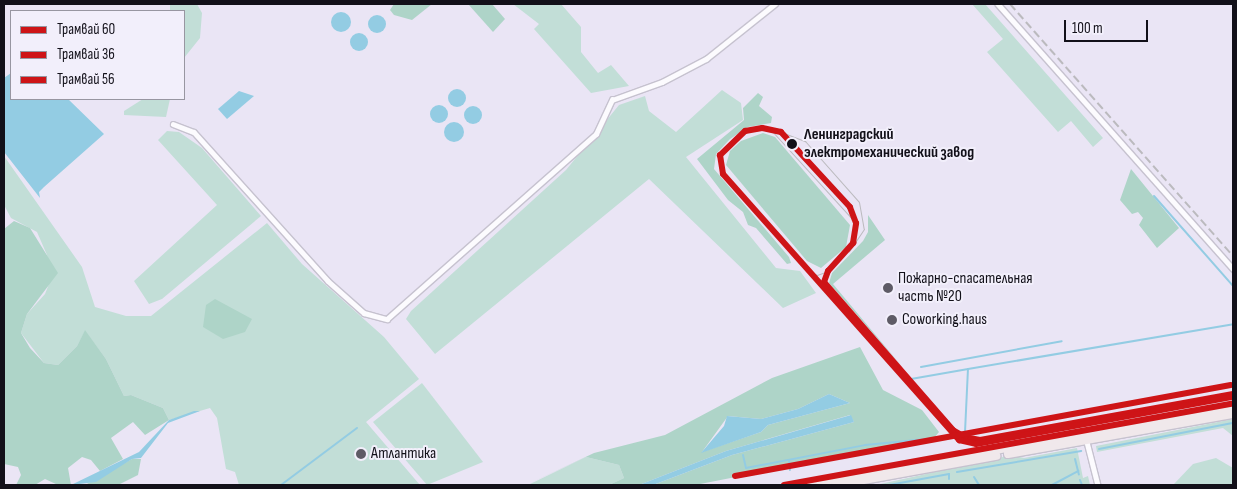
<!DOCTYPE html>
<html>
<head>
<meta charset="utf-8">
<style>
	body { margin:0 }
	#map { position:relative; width:1237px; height:489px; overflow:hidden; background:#eae5f5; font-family:"Sofia Sans Condensed",sans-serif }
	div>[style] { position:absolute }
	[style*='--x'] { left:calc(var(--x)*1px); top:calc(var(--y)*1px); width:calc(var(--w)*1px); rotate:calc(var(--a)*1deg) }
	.green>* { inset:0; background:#c2ded7 }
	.forest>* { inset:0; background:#aed4c8 }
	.water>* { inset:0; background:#93cce3 }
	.round { border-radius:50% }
	.stream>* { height:2px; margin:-1px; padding:0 1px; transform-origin:1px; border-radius:1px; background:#93cce3 }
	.roads { filter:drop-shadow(1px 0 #c6c2cf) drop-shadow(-1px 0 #c6c2cf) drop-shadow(0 1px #c6c2cf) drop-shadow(0 -1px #c6c2cf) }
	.street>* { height:4.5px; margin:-2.25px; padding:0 2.25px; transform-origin:2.25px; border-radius:2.25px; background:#fcfbfe }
	.primary>* { height:8px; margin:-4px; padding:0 4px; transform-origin:4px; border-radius:4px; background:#f0e8eb }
	.tram>* { height:1px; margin:-0.5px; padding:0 0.5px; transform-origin:0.5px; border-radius:0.5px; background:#bbbabe }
	.rail>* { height:2px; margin-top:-1px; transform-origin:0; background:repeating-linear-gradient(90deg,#bbbabe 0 8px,transparent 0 12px) }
	.tram-1>* { height:6px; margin:-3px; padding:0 3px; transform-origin:3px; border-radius:3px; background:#ce1417 }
	.tram-2>* { height:6px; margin:-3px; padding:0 3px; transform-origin:3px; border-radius:3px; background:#ce1417 }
	.tram-3>* { height:6px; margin:-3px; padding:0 3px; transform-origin:3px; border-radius:3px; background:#ce1417 }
	.dots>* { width:14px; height:14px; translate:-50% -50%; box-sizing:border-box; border:2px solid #f2effb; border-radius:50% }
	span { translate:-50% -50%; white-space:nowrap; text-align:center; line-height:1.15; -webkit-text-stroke:4px #f2effb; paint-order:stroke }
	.stop-label { font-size:16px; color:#121019; font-weight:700 }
	.left { translate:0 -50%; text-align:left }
	.poi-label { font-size:16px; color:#121019 }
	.frame { position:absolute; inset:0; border:5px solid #121019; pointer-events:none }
	.legend { position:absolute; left:10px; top:10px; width:175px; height:90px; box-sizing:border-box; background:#f2effb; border:1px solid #9896a1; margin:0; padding:6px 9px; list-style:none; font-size:15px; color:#121019 }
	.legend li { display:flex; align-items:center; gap:10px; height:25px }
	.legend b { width:25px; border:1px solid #9896a1 }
	.scale { position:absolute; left:1064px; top:20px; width:84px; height:22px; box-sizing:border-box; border:2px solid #121019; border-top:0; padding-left:6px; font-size:15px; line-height:18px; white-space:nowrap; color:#121019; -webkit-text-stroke:4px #f2effb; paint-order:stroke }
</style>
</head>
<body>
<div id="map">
	<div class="green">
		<div style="clip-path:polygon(170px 4px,197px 4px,202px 13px,200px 38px,184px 58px,184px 11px,170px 11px)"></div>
		<div style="clip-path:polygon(513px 4px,561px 4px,581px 27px,581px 52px,598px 73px,611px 65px,629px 86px,591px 93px,534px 29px,539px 24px)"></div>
		<div style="clip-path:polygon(972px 4px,985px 4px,1103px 138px,1093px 147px,1071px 121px,1058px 132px,987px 52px,1003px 39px)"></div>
		<div style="clip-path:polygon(722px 90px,741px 103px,743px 120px,686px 157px,776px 268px,800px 271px,816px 293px,783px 308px,649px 179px,435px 354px,406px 319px,411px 311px,566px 170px,619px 105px,645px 96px,649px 111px,676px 132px)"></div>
		<div style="clip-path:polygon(143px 99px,170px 99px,166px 117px,124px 115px,124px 111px)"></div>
		<div style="clip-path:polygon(167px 131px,179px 132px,202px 148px,261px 216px,162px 299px,149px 304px,134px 281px,217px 205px,158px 140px)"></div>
		<div style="clip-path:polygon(4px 156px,82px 267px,95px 307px,126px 316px,151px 316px,267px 223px,302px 264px,384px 337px,419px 379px,366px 422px,420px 485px,239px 485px,235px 472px,226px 469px,217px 418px,210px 408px,169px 420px,163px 408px,131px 395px,124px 396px,106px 359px,85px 331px,77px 346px,58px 365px,44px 363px,21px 333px,27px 314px,45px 294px,51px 279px,47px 255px,37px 232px,11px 218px,4px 205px)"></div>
		<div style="clip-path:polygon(422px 383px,483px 462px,427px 485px,373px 422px)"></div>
		<div style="clip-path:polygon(1233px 419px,1233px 436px,1223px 428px,1097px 452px,1096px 446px)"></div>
		<div style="clip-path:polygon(1077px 448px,1083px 478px,1088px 476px,1090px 485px,876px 485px,1012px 455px,1024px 458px)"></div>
		<div style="clip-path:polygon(586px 457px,619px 465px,624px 478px,609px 485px,528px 485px)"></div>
		<div style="clip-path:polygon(1216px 458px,1233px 468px,1233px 485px,1173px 485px,1193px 464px)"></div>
	</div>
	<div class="forest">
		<div style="clip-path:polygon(394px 4px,432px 4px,412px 20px,394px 15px,390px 10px)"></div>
		<div style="clip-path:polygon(468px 4px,492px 4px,505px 19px,493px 32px)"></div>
		<div style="clip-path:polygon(758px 93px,763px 97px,759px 106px,772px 117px,771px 123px,748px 127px,730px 139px,716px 154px,714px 169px,789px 257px,791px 263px,787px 264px,756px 228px,748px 225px,743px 212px,728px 200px,697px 159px,744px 120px,743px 108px)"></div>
		<div style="clip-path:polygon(763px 133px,775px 137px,850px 225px,846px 247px,821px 268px,807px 261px,726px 165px,730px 151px,741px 141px)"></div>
		<div style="clip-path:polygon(1131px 169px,1179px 228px,1157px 248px,1139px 225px,1143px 218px,1138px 212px,1132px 214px,1120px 200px)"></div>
		<div style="clip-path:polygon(868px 215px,885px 240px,833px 284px,904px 369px,829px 283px,832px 273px,863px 241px,868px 232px)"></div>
		<div style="clip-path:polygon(14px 221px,30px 228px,58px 273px,27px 314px,21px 333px,30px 348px,44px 363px,58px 365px,77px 346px,85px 330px,106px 359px,124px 396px,131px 395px,163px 408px,169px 420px,145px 435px,133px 422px,111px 438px,123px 459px,100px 471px,91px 460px,82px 457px,68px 468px,71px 485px,58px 485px,45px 479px,35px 485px,16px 485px,21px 475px,18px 467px,4px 464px,4px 229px)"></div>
		<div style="clip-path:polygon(215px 299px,252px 319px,245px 332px,223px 339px,203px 327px,206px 305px)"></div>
		<div style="clip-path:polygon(evenodd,860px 347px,883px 390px,922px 410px,939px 432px,934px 438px,695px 485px,653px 485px,732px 455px,854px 422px,850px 415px,726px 451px,639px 485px,609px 485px,624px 478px,619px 465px,586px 457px,526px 485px,594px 453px,665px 435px,772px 378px,860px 347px,829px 394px,850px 403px,768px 425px,761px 432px,702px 452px,728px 416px,761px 419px,798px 409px,829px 394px)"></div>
		<div style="clip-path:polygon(132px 459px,141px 459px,138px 475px,118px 485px,85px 485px)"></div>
	</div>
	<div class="water">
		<div class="round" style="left:331px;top:12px;width:20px;height:20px"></div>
		<div class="round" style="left:368px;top:15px;width:18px;height:18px"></div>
		<div class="round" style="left:350px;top:33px;width:18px;height:18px"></div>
		<div style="clip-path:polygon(11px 73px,11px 99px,68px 99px,104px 134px,44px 187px,39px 192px,40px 198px,4px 152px,4px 78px)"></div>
		<div class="round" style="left:448px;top:89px;width:18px;height:18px"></div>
		<div style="clip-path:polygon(239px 91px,254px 96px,227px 119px,218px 109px)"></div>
		<div class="round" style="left:430px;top:105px;width:18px;height:18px"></div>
		<div class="round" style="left:464px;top:106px;width:18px;height:18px"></div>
		<div class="round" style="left:444px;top:122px;width:20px;height:20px"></div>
		<div style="clip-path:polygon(829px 394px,850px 403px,768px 425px,761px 432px,701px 453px,724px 426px,727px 416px,761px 419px,798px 409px)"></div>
		<div style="clip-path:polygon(194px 411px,200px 411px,168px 423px,141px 458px,132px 459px,96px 482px,71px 485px,139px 452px,169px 420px)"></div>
		<div style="clip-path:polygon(851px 415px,854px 422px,732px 455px,653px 485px,639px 485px,726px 451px)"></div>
	</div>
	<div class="stream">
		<div style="--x:1154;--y:196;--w:120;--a:48.7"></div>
		<div style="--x:921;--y:367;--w:143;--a:-10.4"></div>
		<div style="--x:911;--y:379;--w:58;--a:-10"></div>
		<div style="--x:965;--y:432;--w:63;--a:-87.3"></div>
		<div style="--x:968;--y:369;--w:269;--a:-9.6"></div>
		<div style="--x:1099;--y:449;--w:136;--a:-11"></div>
		<div style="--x:743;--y:455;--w:13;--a:77"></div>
		<div style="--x:746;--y:468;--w:121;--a:-10.9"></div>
		<div style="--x:865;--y:445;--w:72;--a:-5.6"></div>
		<div style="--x:1075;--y:459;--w:16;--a:76"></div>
		<div style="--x:789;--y:461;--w:9;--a:84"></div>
		<div style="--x:957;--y:472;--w:126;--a:-9.6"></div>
		<div style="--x:974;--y:477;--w:9;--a:58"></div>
		<div style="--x:1080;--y:480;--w:5;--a:68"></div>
		<div style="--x:281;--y:485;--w:95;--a:-36.9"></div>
		<div style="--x:889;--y:485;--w:61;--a:-10.4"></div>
		<div style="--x:949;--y:474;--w:5;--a:90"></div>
		<div style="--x:1052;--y:485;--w:30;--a:-28"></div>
	</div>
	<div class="roads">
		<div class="street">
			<div style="--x:998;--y:4;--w:354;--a:48.4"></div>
			<div style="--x:173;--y:124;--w:22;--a:21"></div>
			<div style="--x:194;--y:132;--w:200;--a:48"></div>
			<div style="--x:328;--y:281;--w:48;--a:41.6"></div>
			<div style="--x:364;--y:313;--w:24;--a:15"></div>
			<div style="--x:387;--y:319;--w:279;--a:-41.5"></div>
			<div style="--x:596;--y:134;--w:38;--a:-65"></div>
			<div style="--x:612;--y:100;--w:53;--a:-19.8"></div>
			<div style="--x:662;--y:82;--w:50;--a:-27.6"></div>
			<div style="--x:706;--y:59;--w:88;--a:-38.6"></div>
			<div style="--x:1086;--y:438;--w:49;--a:75.7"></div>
		</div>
		<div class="primary">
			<div style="--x:1008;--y:454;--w:229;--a:-10.1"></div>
			<div style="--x:803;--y:485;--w:437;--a:-10.3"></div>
			<div style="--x:836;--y:485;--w:163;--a:-10.3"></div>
		</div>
	</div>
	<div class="tram">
		<div style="--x:771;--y:130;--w:126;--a:47.6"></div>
		<div style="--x:781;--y:132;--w:26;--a:21"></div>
		<div style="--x:805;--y:141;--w:81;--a:48.5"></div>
		<div style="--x:859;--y:202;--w:27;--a:80"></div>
		<div style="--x:864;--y:229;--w:27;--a:124"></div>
		<div style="--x:806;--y:270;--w:12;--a:24"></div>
		<div style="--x:817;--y:275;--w:12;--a:-20"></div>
	</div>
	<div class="rail">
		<div style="--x:1010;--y:4;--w:337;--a:48.5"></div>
	</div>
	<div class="tram-1">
		<div style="--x:1233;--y:394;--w:257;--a:169.7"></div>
		<div style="--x:980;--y:440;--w:15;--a:-169"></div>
		<div style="--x:965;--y:437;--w:14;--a:-150"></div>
		<div style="--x:953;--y:430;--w:196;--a:-131.1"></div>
		<div style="--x:824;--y:282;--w:12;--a:-70"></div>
		<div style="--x:828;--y:271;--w:38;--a:-48"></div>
		<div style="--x:853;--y:243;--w:20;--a:-81"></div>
		<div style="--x:856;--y:223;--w:17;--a:-111"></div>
		<div style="--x:850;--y:207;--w:102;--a:-132.6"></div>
		<div style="--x:781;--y:132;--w:19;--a:-168"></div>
		<div style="--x:762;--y:128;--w:17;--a:170"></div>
		<div style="--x:745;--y:131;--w:35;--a:136"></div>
		<div style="--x:720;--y:155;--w:19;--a:81"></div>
		<div style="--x:723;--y:174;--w:356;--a:48.4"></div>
		<div style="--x:959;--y:440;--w:17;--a:13"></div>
		<div style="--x:976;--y:444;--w:261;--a:-10.4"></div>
	</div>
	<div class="tram-2">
		<div style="--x:784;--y:485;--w:456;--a:-10.3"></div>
	</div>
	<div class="tram-3">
		<div style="--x:735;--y:476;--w:504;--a:-10.4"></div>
	</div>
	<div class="dots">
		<div style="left:792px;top:144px;background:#121019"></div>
		<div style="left:888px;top:288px;background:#5e5b66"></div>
		<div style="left:892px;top:320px;background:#5e5b66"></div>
		<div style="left:361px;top:454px;background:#5e5b66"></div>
	</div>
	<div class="stop-label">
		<span class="left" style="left:804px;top:144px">Ленинградский<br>электромеханический завод</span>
	</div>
	<div class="poi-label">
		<span class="left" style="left:898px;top:288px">Пожарно-спасательная<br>часть №20</span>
		<span class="left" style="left:902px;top:320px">Coworking.haus</span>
		<span class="left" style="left:371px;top:454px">Атлантика</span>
	</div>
	<div class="frame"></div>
	<ul class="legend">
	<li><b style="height:6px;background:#ce1417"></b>Трамвай 60</li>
	<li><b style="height:6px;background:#ce1417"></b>Трамвай 36</li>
	<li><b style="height:6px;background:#ce1417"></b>Трамвай 56</li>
	</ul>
	<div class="scale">100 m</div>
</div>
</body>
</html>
